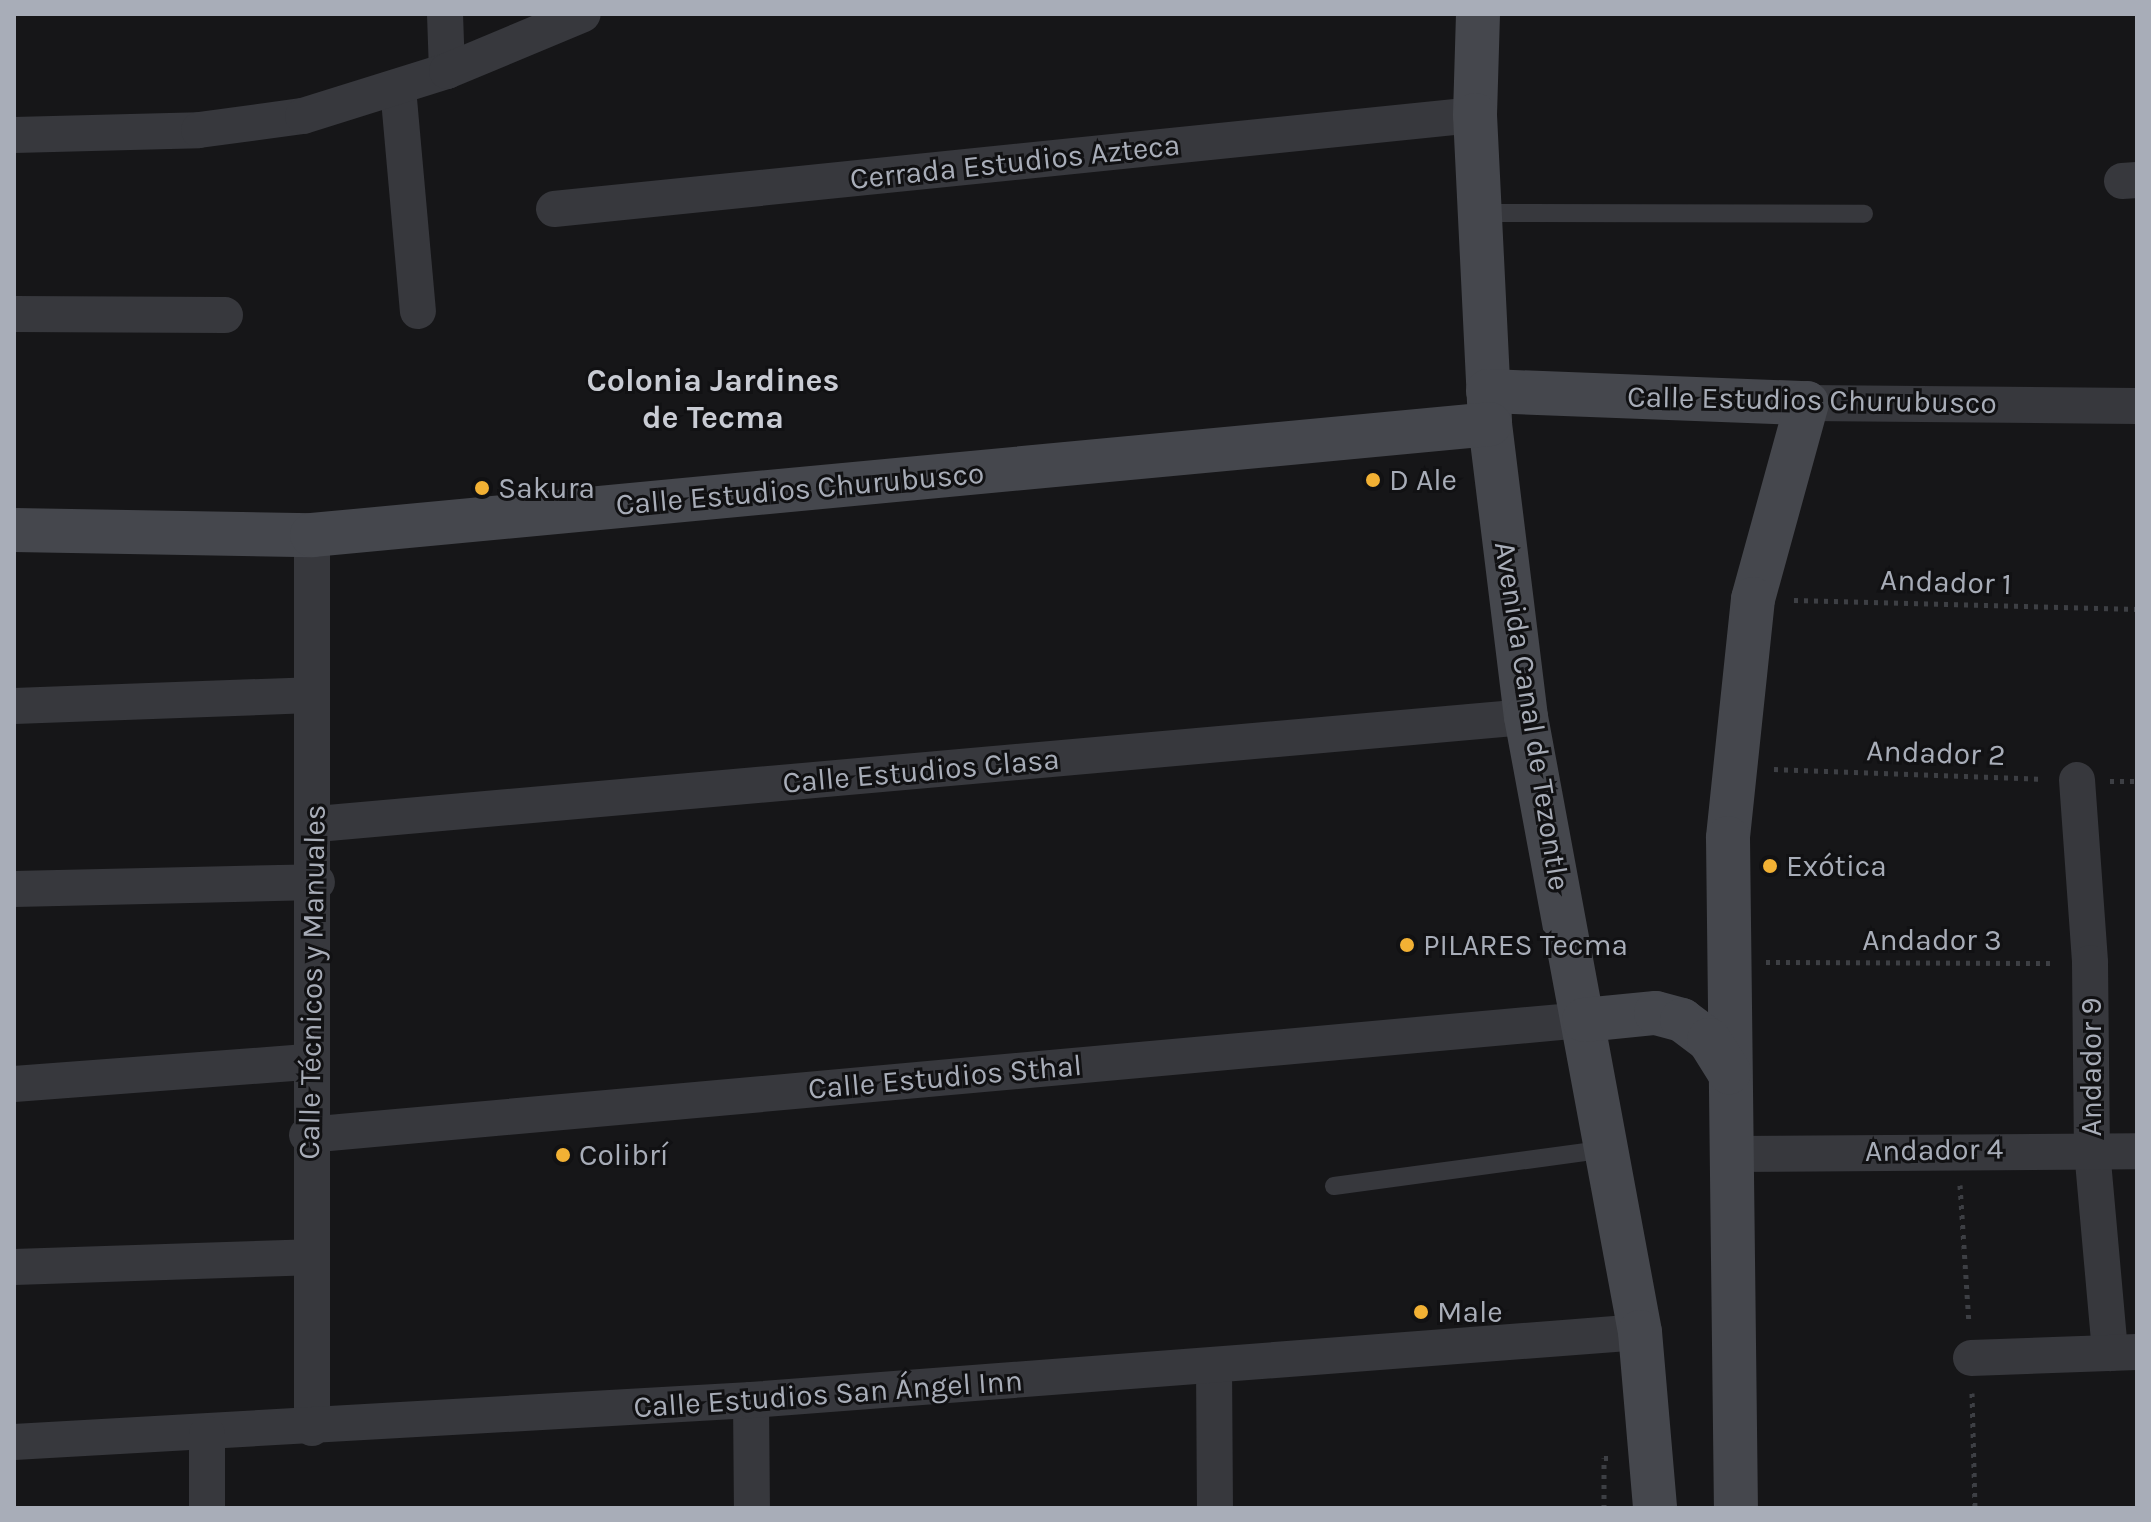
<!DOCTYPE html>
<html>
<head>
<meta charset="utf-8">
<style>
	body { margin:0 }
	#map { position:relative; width:2151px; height:1522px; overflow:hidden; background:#161618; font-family:Karla,sans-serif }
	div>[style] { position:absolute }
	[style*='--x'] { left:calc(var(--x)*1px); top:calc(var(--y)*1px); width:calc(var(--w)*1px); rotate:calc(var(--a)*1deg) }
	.path>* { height:5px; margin-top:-2.5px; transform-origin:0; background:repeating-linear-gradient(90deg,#3d3f44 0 4px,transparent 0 10px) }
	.lane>* { height:18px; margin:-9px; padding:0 9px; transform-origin:9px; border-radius:9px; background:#37383d }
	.street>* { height:36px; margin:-18px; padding:0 18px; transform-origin:18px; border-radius:18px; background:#37383d }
	.secondary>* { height:44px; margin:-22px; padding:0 22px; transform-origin:22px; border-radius:22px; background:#45474d }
	.dots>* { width:22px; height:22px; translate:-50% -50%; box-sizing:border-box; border:4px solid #111113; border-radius:50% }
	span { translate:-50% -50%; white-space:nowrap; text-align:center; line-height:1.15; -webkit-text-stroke:6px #111113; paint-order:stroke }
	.street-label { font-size:30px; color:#a8adb8 }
	.poi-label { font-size:30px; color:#a8adb8 }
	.left { translate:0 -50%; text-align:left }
	.neighbourhood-label { font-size:32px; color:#c9ccd4; font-weight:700 }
	.frame { position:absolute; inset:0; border:16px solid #a8adb8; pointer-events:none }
</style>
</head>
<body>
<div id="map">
	<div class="path">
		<div style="--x:1794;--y:600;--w:343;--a:1.5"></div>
		<div style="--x:1774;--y:769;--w:270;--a:2.1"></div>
		<div style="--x:2110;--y:781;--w:27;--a:0"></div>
		<div style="--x:1766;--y:962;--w:290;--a:0.2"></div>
		<div style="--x:1960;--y:1185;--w:138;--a:86.3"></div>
		<div style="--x:1972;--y:1393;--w:115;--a:88.5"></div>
		<div style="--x:1604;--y:1508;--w:50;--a:-90"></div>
		<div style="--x:1604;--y:1458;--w:9;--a:0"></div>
	</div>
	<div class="lane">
		<div style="--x:1480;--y:213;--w:384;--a:0.1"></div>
		<div style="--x:1334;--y:1186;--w:275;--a:-7.7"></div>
	</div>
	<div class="street">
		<div style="--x:445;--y:14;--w:57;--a:88"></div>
		<div style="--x:398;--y:88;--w:224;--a:84.9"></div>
		<div style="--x:14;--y:135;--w:185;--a:-1.5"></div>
		<div style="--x:199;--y:130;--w:105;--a:-7.7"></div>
		<div style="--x:303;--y:116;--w:151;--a:-17.4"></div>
		<div style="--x:447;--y:71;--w:147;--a:-22.7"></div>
		<div style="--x:2122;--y:181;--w:15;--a:-4"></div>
		<div style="--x:554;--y:209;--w:926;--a:-5.83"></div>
		<div style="--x:14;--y:314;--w:211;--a:0.3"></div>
		<div style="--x:1807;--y:403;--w:330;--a:0.5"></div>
		<div style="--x:14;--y:706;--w:297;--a:-2.1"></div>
		<div style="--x:2077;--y:780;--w:183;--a:85.9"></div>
		<div style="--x:2090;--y:963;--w:187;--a:89.4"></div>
		<div style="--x:2092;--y:1150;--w:204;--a:84.9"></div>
		<div style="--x:317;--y:824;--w:1214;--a:-5.06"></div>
		<div style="--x:14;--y:889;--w:303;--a:-1.3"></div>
		<div style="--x:14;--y:1084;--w:296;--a:-4.3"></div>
		<div style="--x:307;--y:1135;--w:1282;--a:-5.15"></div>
		<div style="--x:1730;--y:1154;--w:407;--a:-0.4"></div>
		<div style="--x:14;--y:1267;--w:296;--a:-1.9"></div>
		<div style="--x:1971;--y:1358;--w:166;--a:-2.1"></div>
		<div style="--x:1214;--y:1366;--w:142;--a:89.6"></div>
		<div style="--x:751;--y:1400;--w:108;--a:89.5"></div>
		<div style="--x:312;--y:1428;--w:893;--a:-90"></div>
		<div style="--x:14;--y:1442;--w:738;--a:-3.26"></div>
		<div style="--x:751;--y:1400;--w:892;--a:-4.37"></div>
		<div style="--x:207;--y:1508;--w:74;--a:-90"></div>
	</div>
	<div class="secondary">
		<div style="--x:1478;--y:14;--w:101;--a:91.7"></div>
		<div style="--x:1475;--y:115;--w:309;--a:87.2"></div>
		<div style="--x:1490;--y:424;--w:295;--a:83"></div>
		<div style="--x:1526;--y:717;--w:625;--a:79.5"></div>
		<div style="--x:1640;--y:1332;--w:177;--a:85.1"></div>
		<div style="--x:1488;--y:391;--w:319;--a:2.2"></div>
		<div style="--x:1807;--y:403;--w:203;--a:105.4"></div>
		<div style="--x:1753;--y:599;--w:240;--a:96"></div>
		<div style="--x:1728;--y:838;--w:670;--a:89.32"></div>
		<div style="--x:14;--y:530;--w:298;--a:1"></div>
		<div style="--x:312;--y:535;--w:1183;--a:-5.38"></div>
		<div style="--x:1584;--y:1020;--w:72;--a:-5.6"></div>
		<div style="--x:1656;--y:1013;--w:27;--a:15"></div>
		<div style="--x:1682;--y:1020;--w:34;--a:37"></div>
		<div style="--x:1709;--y:1040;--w:38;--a:58"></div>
	</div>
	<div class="dots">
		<div style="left:1373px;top:480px;background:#f2b134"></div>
		<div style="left:482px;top:488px;background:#f2b134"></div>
		<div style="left:1770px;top:866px;background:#f2b134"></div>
		<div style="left:1407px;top:945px;background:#f2b134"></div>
		<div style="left:563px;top:1155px;background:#f2b134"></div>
		<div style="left:1421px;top:1312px;background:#f2b134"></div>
	</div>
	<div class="street-label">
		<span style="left:1015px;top:162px;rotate:-6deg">Cerrada Estudios Azteca</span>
		<span style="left:1812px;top:400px;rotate:1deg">Calle Estudios Churubusco</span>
		<span style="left:800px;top:489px;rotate:-5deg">Calle Estudios Churubusco</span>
		<span style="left:1946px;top:582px;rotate:2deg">Andador 1</span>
		<span style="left:1532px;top:716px;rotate:81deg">Avenida Canal de Tezontle</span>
		<span style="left:1936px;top:753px;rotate:2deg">Andador 2</span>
		<span style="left:921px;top:771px;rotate:-5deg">Calle Estudios Clasa</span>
		<span style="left:1932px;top:940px">Andador 3</span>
		<span style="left:312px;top:982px;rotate:-89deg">Calle Técnicos y Manuales</span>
		<span style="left:2091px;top:1067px;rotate:-90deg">Andador 9</span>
		<span style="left:945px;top:1077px;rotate:-5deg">Calle Estudios Sthal</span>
		<span style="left:1934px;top:1150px;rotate:-1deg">Andador 4</span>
		<span style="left:828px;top:1394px;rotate:-4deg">Calle Estudios San Ángel Inn</span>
	</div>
	<div class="poi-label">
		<span class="left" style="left:1389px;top:480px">D Ale</span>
		<span class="left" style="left:498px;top:488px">Sakura</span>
		<span class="left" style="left:1786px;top:866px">Exótica</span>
		<span class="left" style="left:1423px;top:945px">PILARES Tecma</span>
		<span class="left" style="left:579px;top:1155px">Colibrí</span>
		<span class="left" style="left:1437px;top:1312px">Male</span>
	</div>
	<div class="neighbourhood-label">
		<span style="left:713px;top:400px">Colonia Jardines<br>de Tecma</span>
	</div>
	<div class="frame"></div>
</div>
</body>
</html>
